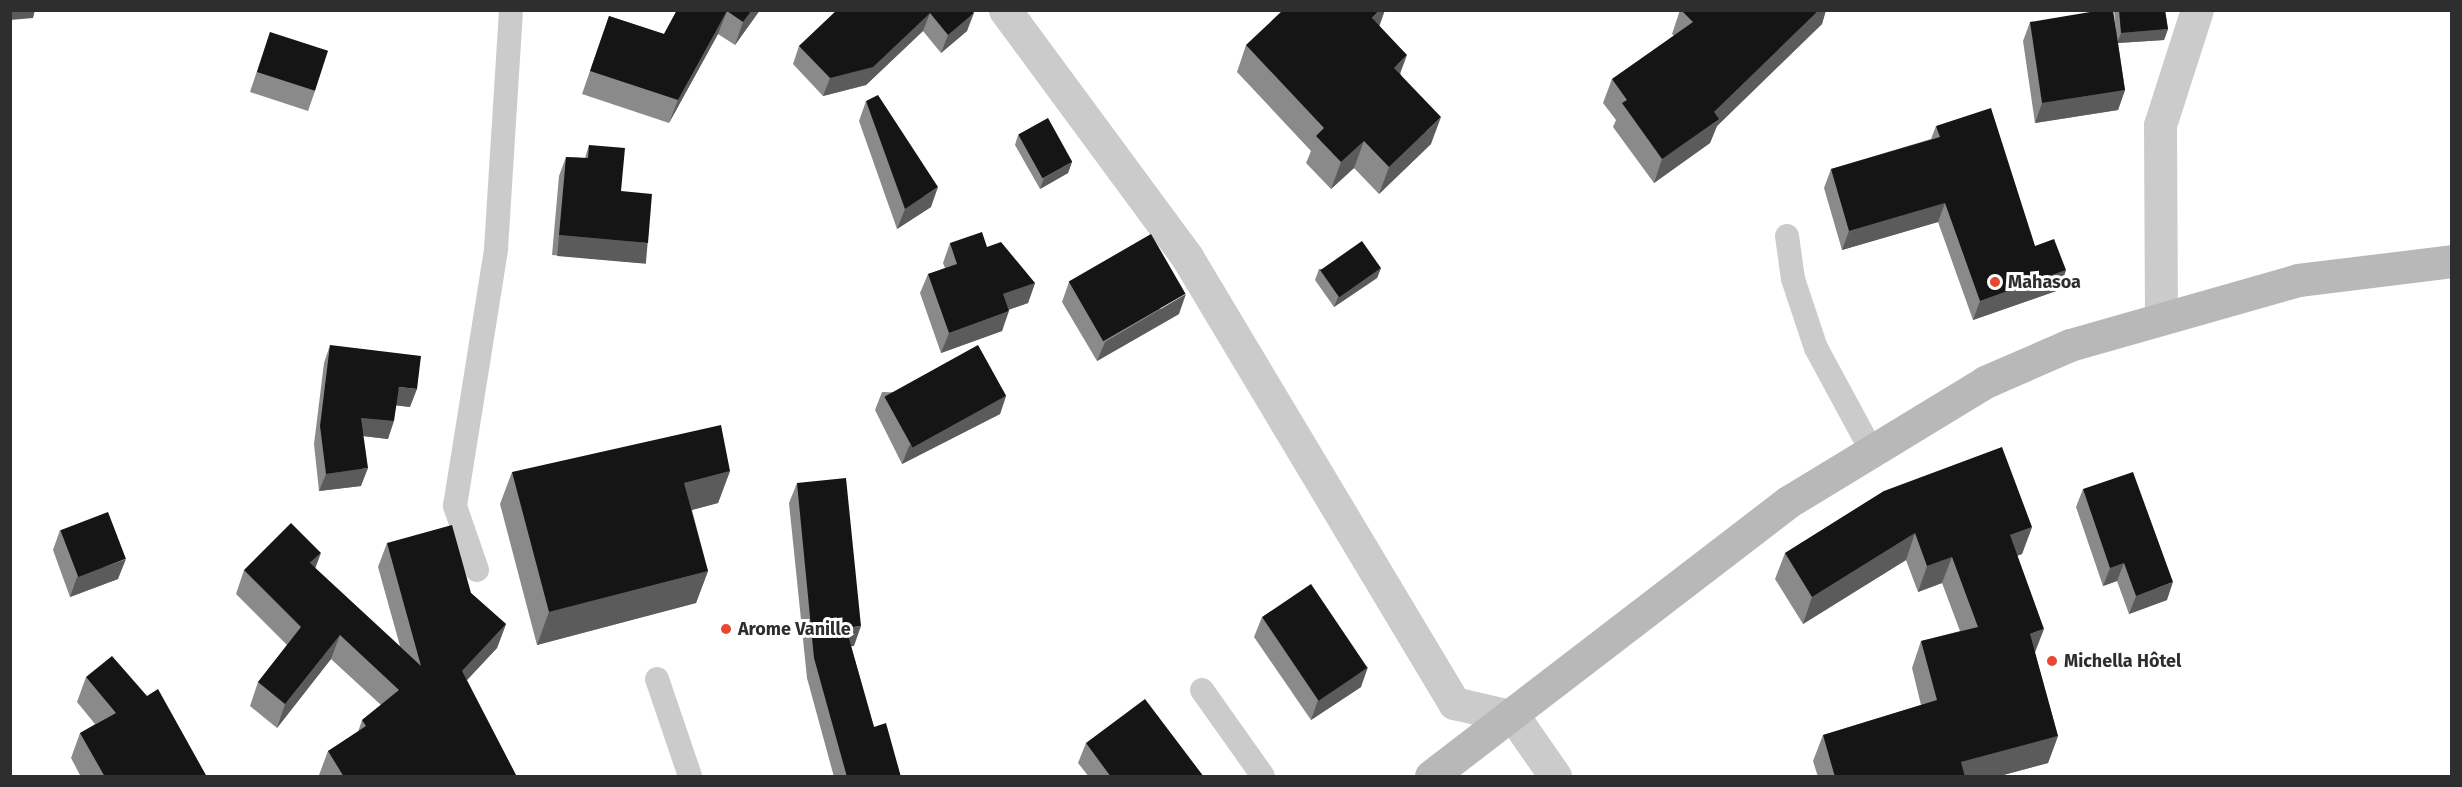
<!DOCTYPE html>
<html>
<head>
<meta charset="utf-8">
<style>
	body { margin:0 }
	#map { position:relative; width:2462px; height:787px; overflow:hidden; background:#fff; font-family:"Fira Sans",sans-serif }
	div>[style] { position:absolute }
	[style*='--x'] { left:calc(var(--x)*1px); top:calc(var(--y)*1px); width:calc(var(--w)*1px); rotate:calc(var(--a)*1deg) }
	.lane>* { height:24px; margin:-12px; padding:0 12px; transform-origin:12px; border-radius:12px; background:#cbcbcb }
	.street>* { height:33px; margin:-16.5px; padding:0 16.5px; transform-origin:16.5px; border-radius:16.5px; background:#cbcbcb }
	.secondary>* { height:33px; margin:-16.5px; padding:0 16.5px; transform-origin:16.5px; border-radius:16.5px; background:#b8b8b8 }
	.wall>* { inset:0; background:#8a8a8a }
	.shaded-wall>* { inset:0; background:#5b5b5b; transform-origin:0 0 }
	.building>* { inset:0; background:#151515; transform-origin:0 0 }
	.dots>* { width:16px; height:16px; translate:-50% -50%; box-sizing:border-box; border:3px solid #fff; border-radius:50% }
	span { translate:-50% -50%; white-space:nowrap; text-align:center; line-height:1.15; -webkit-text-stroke:6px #fff; paint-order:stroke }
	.poi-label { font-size:18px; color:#2e2e2e; font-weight:700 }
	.left { translate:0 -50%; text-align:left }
	.frame { position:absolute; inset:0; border:12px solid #2e2e2e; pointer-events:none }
</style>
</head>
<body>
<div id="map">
	<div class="lane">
		<div style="--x:1787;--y:236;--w:43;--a:82.1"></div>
		<div style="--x:1793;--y:279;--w:73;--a:71.6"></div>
		<div style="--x:1816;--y:348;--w:114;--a:61.6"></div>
		<div style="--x:477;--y:570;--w:68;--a:-109"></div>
		<div style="--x:455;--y:506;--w:260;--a:-80.9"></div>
		<div style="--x:496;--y:249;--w:239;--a:-86.4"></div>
		<div style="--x:657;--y:679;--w:102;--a:71.2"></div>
		<div style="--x:1202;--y:690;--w:105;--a:54.7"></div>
	</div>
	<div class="street">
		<div style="--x:1005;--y:10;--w:307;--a:53.6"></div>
		<div style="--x:1187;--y:257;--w:520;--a:59.09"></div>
		<div style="--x:1454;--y:703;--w:62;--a:13.1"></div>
		<div style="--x:1514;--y:717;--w:72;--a:55.2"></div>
		<div style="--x:2161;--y:317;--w:192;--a:-90.3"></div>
		<div style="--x:2160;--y:125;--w:121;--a:-72.2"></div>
	</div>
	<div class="secondary">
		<div style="--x:1431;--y:776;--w:450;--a:-37.5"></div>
		<div style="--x:1788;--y:502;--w:231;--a:-31.3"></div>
		<div style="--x:1985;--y:382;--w:93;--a:-23.5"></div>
		<div style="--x:2070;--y:345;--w:237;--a:-15.9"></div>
		<div style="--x:2298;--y:280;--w:155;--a:-7"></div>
	</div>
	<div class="wall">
		<div style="clip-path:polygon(677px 10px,760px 10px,735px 45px,718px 34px,669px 123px,582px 94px,609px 16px,664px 34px)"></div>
		<div style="clip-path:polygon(837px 10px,972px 10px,967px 31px,941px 53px,923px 31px,866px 85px,823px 96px,793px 64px,799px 46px)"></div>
		<div style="clip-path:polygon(1680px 10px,1826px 10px,1822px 24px,1717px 126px,1710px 143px,1654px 183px,1613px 127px,1616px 120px,1603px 103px,1612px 79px,1674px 36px,1672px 34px)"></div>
		<div style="clip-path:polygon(2114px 10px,2165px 10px,2168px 29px,2164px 40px,2118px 43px,2125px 90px,2118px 110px,2035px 123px,2023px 41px,2030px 22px,2116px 33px)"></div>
		<div style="clip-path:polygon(1380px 26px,1431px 144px,1379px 194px,1354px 168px,1331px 189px,1306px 163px,1311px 151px,1237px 72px,1246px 45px)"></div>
		<div style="clip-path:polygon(270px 32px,315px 91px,308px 111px,250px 92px)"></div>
		<div style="clip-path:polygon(866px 101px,931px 207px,897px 229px,859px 121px)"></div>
		<div style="clip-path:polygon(1936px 126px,2035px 246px,2066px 270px,2059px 290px,1973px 320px,1938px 222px,1842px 250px,1824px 188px,1831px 169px,1931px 139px)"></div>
		<div style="clip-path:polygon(1018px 135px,1072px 162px,1068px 173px,1040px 189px,1015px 145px)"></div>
		<div style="clip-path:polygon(589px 145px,621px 191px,640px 263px,552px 255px,559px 176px,566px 157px,585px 158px)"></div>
		<div style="clip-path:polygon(950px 243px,1035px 283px,1028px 303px,1008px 310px,1002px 331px,941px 353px,920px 293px,928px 274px,945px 268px,943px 263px)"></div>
		<div style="clip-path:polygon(1381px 268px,1377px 278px,1334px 307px,1315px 280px,1319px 269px)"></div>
		<div style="clip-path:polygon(1069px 282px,1179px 314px,1097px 361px,1062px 302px)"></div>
		<div style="clip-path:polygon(330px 345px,410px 407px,396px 405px,388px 439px,363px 436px,361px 486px,319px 491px,314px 444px,324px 363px)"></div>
		<div style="clip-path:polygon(882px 392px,1006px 396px,1000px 414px,902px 464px,875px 410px)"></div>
		<div style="clip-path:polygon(730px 471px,718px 503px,692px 510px,708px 571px,696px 603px,537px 645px,500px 504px,512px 472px)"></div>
		<div style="clip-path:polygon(797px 483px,854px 646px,851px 646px,874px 727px,901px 777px,834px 777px,807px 678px,789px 503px)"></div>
		<div style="clip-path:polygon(2083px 489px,2167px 600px,2129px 614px,2117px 581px,2103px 586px,2076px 507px)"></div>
		<div style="clip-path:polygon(1884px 491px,2032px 527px,2022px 554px,2017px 556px,2035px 653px,2058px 736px,2048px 763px,1996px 777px,1818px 777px,1813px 761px,1823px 735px,1921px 705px,1912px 668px,1921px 641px,1960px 631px,1942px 583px,1918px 592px,1906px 560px,1803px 624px,1775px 579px,1785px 553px)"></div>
		<div style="clip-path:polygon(60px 530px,118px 579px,70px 597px,53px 550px)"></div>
		<div style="clip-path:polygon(387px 543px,471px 593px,506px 624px,497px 648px,467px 680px,517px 777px,321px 777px,319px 775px,328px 751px,358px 732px,362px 720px,381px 705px,331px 659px,277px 728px,250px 706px,258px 682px,287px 645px,236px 594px,244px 570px,315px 568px,400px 646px,378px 567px)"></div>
		<div style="clip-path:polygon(1262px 617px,1361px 687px,1311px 720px,1254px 637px)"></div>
		<div style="clip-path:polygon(86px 677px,207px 777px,81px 777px,71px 758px,80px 733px,95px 724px,77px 702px)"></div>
		<div style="clip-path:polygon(1086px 743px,1204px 777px,1089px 777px,1078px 763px)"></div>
	</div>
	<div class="shaded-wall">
		<div style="clip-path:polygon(10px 10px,35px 10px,33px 18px,10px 20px)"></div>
		<div style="clip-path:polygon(752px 10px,760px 10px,735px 45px,743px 22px)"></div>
		<div style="clip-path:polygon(1380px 10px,1385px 10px,1378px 30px,1372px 18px)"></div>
		<div style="clip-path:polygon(1819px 10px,1826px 10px,1822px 24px,1717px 126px,1710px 143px,1654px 183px,1662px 159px,1714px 112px)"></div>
		<div style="clip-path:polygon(727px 11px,718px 34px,669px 123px,678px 100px)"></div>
		<div style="clip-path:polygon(930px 13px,923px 31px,866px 85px,823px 96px,830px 78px)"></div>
		<div style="clip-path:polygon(974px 13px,967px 31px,941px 53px,948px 35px)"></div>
		<div style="clip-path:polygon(2168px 29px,2164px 40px,2117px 43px,2121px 33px)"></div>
		<div style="clip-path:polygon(1407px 55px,1397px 82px,1394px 68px)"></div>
		<div style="clip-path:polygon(2125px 90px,2118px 110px,2035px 123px,2042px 103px)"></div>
		<div style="clip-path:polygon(1441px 117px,1431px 144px,1379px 194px,1389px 167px)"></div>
		<div style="clip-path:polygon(1364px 141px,1354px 168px,1331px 189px,1341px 162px)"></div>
		<div style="clip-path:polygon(1072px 162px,1068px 173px,1040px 189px,1044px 178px)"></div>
		<div style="clip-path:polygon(938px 187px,931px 207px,897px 229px,905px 209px)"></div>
		<div style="clip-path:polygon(1945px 203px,1938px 222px,1842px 250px,1849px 231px)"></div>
		<div style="left:559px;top:235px;width:89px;height:21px;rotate:5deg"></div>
		<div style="clip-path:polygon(1381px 268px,1377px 278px,1334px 307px,1338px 297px)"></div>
		<div style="clip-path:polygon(2066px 270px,2059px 290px,1973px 320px,1980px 301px)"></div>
		<div style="clip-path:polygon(1035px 283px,1028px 303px,996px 314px,1003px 294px)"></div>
		<div style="clip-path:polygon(1186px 294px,1179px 314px,1097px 361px,1105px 342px)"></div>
		<div style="clip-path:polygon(1009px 311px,1002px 331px,941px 353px,949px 333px)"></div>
		<div style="clip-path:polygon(399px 387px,417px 389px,410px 407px,392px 405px)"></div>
		<div style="clip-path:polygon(1006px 396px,1000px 414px,902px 464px,909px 446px)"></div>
		<div style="clip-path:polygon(361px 418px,394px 421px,388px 439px,354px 435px)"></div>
		<div style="clip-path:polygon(368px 468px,361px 486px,319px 491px,326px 474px)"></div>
		<div style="clip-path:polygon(730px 471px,718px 503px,673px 515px,684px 483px)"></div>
		<div style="clip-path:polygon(2032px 527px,2022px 554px,2000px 562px,2010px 535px)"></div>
		<div style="clip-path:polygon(1915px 533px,1906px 560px,1803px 624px,1812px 597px)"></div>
		<div style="clip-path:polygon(321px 553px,312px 577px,310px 563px)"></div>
		<div style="clip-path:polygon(1952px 557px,1942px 583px,1918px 592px,1927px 566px)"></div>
		<div style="clip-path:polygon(126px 559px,118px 579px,70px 597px,77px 577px)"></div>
		<div style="clip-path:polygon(2124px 563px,2117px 581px,2103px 586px,2110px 568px)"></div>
		<div style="clip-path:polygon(708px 571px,696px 603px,537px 645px,549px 612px)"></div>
		<div style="clip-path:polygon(2173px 582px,2167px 600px,2129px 614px,2136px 596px)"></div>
		<div style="clip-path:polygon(506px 624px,497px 648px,453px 695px,462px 671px)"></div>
		<div style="clip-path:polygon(861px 626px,854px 646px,838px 648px,846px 628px)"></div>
		<div style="clip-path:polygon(2044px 629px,2034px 655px,2030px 634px)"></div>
		<div style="clip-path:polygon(340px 635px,331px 659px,277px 728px,285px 704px)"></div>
		<div style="clip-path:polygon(1368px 667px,1361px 687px,1311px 720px,1318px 700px)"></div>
		<div style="clip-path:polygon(2058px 736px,2048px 763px,1996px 777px,1956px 777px,1961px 762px)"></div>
	</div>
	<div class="building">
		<div style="clip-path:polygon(677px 10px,752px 10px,743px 22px,727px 11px,678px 100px,590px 71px,609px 16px,664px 34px)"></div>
		<div style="clip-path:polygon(837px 10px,972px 10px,974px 13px,948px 35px,930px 13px,873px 67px,830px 78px,799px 46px)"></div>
		<div style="clip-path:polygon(1283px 10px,1380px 10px,1372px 18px,1407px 55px,1394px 68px,1441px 117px,1389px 167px,1364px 141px,1341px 162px,1316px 136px,1324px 128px,1246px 45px)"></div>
		<div style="clip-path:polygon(1681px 10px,1819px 10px,1714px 112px,1719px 119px,1662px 159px,1622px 103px,1627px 100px,1612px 79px,1693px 22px)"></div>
		<div style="clip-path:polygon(2102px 10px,2113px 10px,2125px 90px,2042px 103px,2030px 22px)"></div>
		<div style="clip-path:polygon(2119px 10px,2165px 10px,2168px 29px,2121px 33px)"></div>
		<div style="left:270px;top:32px;width:61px;height:42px;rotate:18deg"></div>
		<div style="clip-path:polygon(878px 95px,938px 187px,905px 209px,866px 101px)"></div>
		<div style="clip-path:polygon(1991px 108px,2035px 246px,2054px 239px,2066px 270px,1980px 301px,1945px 203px,1849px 231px,1831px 169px,1940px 137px,1936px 126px)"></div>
		<div style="left:1048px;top:118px;width:50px;height:34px;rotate:61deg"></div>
		<div style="clip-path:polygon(589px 145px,625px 148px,621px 191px,652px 194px,648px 243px,559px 235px,566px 157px,588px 158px)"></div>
		<div style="clip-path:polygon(982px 232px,987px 247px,1001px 242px,1035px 283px,1003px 294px,1009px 311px,949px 333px,928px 274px,957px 264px,950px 243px)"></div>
		<div style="left:1151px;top:234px;width:69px;height:95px;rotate:60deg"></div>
		<div style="left:1362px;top:241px;width:33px;height:51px;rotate:55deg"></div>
		<div style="clip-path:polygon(330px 345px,421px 356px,417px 389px,399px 387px,394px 421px,361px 418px,368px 468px,326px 474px,320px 426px)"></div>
		<div style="left:978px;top:345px;width:58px;height:107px;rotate:61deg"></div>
		<div style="clip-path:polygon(721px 425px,730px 471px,684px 483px,708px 571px,549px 612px,512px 472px)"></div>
		<div style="clip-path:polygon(2002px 447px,2032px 527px,2010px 535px,2044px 629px,2030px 634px,2058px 736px,1961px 762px,1965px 777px,1835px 777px,1823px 735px,1937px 700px,1921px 641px,1978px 627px,1952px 557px,1927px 566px,1915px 533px,1812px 597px,1785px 553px,1884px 491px)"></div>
		<div style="clip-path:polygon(2133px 472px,2173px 582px,2136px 596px,2124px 563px,2110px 568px,2083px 489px)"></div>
		<div style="clip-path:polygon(846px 478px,861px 626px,846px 628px,874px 727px,886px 723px,901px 777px,847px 777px,814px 658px,797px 483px)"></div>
		<div style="left:108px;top:512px;width:50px;height:51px;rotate:69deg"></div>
		<div style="clip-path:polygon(291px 523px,321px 553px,310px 563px,421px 666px,387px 543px,452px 525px,471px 593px,506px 624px,462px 671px,517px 777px,344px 777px,328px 751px,366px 726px,362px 720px,399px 690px,340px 635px,285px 704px,258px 682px,301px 627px,244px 570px)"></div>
		<div style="left:1311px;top:584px;width:101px;height:59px;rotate:56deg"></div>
		<div style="clip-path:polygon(112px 656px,147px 696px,158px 689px,207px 777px,105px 777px,80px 733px,116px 713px,86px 677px)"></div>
		<div style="clip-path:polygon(1145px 699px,1204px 777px,1111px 777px,1086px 743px)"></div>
	</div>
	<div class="dots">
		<div style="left:1995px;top:282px;background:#e44931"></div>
		<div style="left:726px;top:629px;background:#e44931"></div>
		<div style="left:2052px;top:661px;background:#e44931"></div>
	</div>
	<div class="poi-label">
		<span class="left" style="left:2008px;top:282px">Mahasoa</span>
		<span class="left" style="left:738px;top:629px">Arome Vanille</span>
		<span class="left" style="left:2064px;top:661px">Michella Hôtel</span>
	</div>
	<div class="frame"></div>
</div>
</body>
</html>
